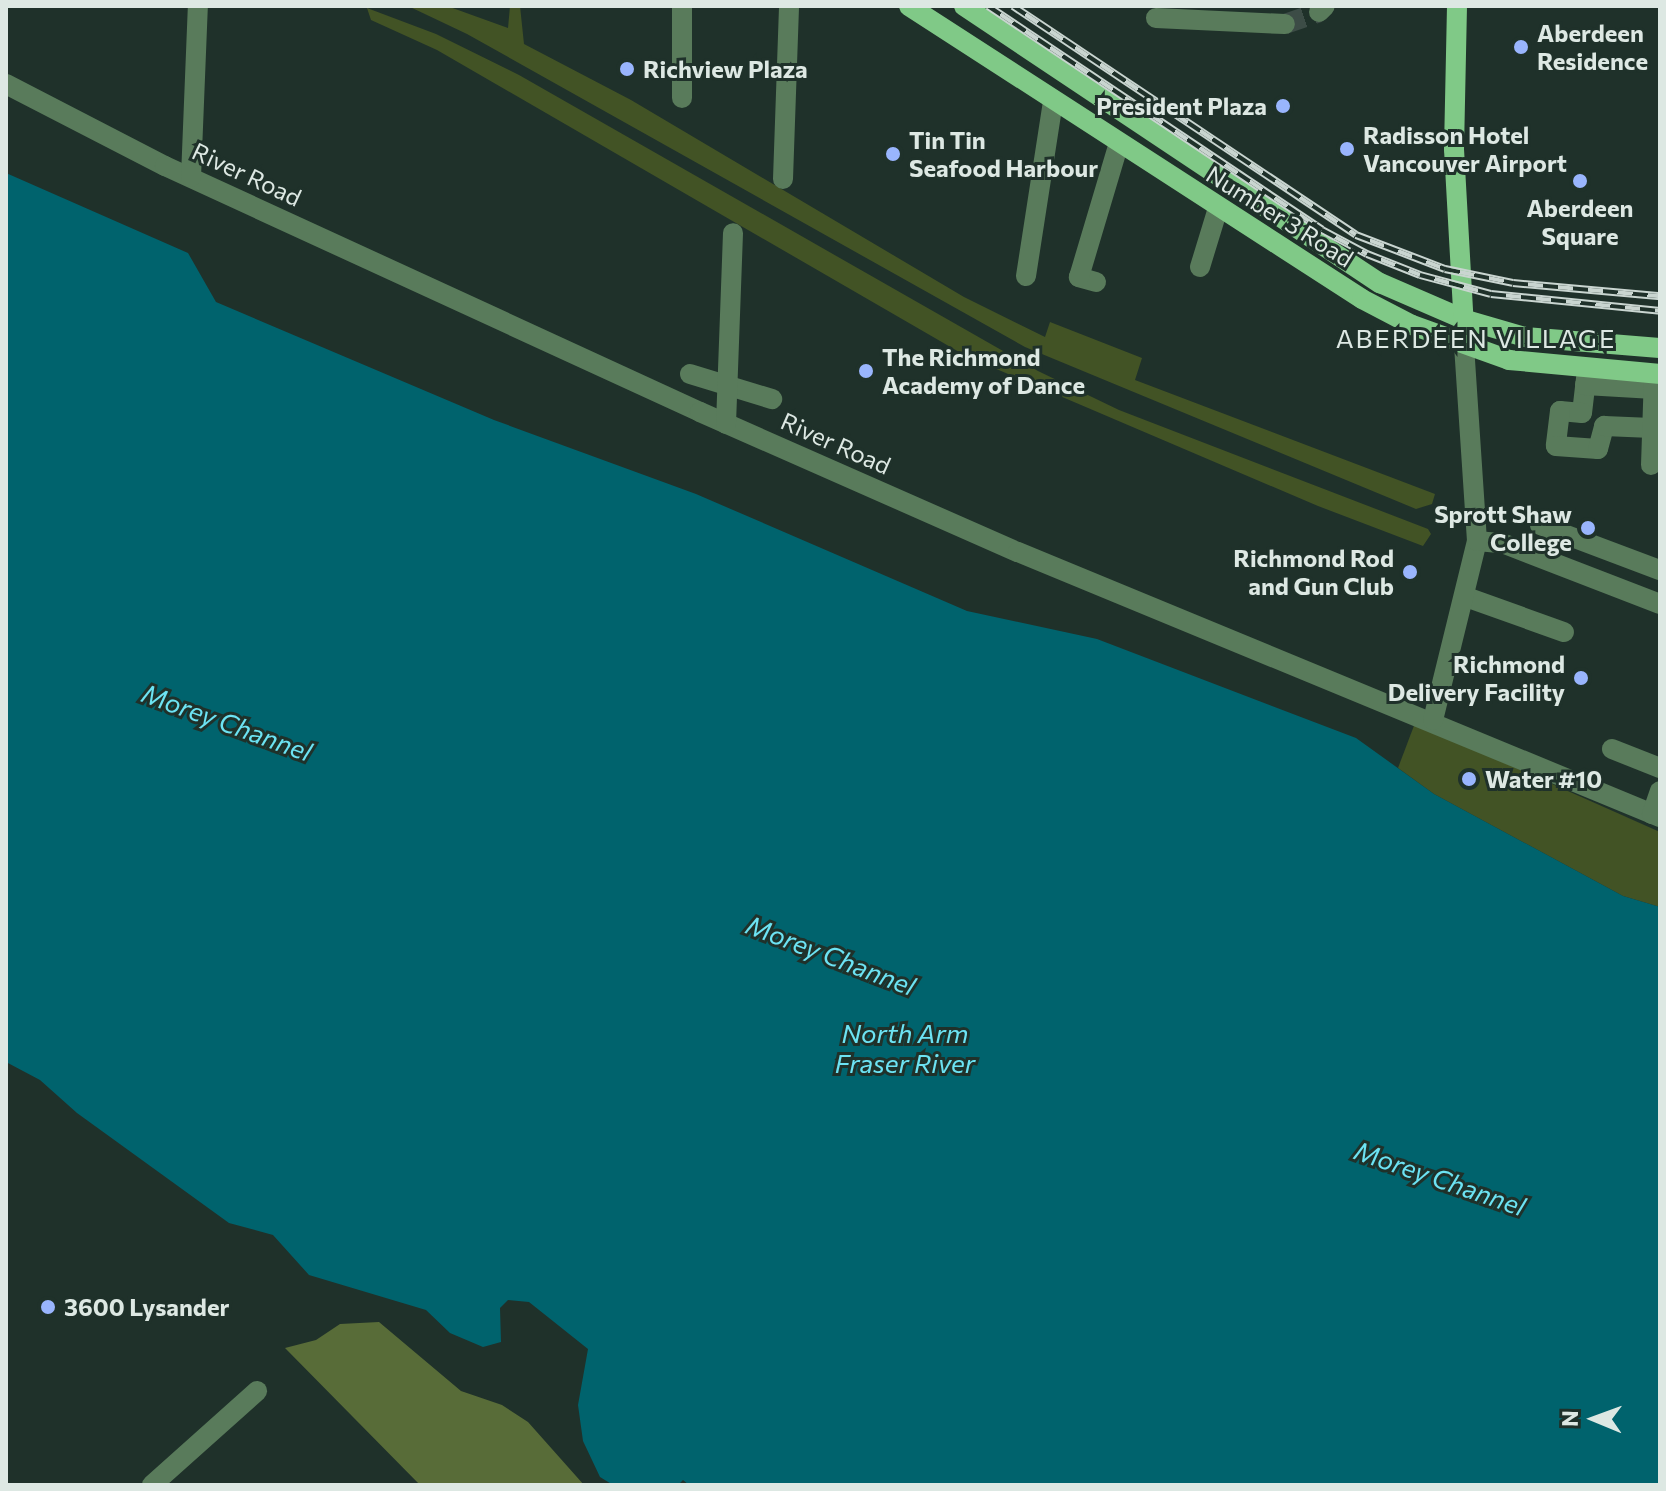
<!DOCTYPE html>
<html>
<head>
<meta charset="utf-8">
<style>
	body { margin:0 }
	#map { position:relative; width:1666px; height:1491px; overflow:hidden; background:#1f312a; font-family:Commissioner,sans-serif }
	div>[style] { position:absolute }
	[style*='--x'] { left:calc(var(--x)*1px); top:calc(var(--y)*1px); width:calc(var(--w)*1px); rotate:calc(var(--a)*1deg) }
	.green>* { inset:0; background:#425325 }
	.forest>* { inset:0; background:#586c38 }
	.water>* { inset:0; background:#00636d }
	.minor-tunnel>* { height:20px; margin-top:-10px; transform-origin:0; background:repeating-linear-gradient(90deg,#3c4c46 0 20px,transparent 0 30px) }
	.minor>* { height:20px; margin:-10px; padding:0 10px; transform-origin:10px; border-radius:10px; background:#597b5b }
	.major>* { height:20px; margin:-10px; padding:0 10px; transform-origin:10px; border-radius:10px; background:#80c987 }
	.rail>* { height:8px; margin-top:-4px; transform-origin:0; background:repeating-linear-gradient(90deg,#1f312a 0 15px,#c9d5d0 0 30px); box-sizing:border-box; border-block:2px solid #c9d5d0 }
	.dots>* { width:22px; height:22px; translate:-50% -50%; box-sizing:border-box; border:4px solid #1f312a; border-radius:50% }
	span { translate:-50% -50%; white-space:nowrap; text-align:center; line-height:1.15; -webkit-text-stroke:6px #1f312a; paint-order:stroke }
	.poi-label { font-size:24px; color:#dde8e3; font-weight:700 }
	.left { translate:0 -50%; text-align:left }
	.right { translate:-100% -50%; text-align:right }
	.street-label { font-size:24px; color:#dde8e3 }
	.neighbourhood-label { font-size:26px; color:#dde8e3; letter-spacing:2px }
	.water-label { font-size:26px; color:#6ce3f3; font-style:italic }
	.frame { position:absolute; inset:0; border:8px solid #dde8e3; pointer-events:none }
	.north { position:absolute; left:1554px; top:1379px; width:80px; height:80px; -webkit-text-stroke:6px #1f312a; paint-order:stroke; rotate:271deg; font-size:22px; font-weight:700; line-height:32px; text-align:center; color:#dde8e3 }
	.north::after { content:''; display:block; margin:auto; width:28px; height:36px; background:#dde8e3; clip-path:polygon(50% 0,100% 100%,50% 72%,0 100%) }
</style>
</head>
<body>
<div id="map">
	<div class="green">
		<div style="clip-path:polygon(408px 6px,447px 6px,508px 28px,510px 6px,520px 6px,524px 44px,631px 100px,964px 297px,1045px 337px,1050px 322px,1142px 358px,1135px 380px,1435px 494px,1432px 504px,1416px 509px,1025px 347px,467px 34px)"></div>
		<div style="clip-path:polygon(367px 8px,436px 34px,519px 75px,1038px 371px,1119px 410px,1428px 529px,1431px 534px,1423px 546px,1318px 506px,966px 356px,437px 50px,371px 20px)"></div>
		<div style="clip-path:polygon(1415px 723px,1660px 832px,1660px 907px,1623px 896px,1434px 794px,1398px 768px)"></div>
	</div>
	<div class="forest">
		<div style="clip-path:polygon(379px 1322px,461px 1391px,502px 1405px,528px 1422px,584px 1485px,420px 1485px,285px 1348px,316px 1340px,340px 1324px)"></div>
	</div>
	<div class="water">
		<div style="clip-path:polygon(6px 173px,188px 253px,216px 302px,494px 420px,696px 494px,967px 611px,1097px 639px,1356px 738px,1434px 794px,1623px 896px,1660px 907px,1660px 1485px,689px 1485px,683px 1480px,678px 1485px,613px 1485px,600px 1477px,583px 1441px,578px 1405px,588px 1349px,529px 1302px,508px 1300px,500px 1308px,501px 1342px,483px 1347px,450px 1333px,426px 1310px,309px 1275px,273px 1235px,229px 1223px,77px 1113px,40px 1080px,6px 1062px)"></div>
	</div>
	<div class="minor-tunnel">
		<div style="--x:1285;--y:24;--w:36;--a:-19"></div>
	</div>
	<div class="minor">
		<div style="--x:1319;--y:12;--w:8;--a:-45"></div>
		<div style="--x:1156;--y:18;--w:129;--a:2.7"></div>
		<div style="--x:6;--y:84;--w:179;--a:27.3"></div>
		<div style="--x:165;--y:166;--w:589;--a:24.69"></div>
		<div style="--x:700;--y:412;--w:347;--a:23.8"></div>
		<div style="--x:1018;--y:552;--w:695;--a:22.43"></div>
		<div style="--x:682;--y:98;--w:92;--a:-90"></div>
		<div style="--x:191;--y:177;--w:171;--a:-87.7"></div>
		<div style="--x:783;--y:179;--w:173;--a:-88"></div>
		<div style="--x:1200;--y:267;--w:62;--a:-73"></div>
		<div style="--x:1026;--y:276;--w:177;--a:-81.2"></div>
		<div style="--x:1096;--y:282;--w:18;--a:-164"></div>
		<div style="--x:1079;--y:277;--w:140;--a:-73.4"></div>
		<div style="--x:1587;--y:370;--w:43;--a:96.6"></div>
		<div style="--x:1582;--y:413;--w:22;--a:-175"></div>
		<div style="--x:1560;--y:411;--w:35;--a:97"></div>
		<div style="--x:1556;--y:446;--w:42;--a:4.1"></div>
		<div style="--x:1598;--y:449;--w:24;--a:-75"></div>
		<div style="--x:1604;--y:426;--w:48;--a:2.4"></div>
		<div style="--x:690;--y:374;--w:86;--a:17"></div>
		<div style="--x:1585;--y:385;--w:69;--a:3.3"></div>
		<div style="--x:726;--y:424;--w:191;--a:-87.9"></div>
		<div style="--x:1651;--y:465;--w:91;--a:-88.1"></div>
		<div style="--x:1540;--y:525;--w:128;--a:20.6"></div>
		<div style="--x:1477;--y:541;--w:25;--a:5"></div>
		<div style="--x:1502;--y:543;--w:169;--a:21.1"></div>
		<div style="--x:1466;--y:597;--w:104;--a:19.7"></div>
		<div style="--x:1433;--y:720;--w:184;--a:-76.2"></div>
		<div style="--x:1477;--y:541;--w:195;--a:-93.8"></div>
		<div style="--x:1612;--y:749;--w:52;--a:21.6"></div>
		<div style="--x:1652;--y:814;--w:24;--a:-71"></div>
		<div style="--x:152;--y:1485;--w:141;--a:-41.8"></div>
	</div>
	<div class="major">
		<div style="--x:909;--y:6;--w:539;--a:32.89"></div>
		<div style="--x:1362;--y:299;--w:56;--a:27.5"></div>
		<div style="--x:1412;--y:325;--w:103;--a:19.8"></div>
		<div style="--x:1509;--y:360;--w:152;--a:5.3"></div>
		<div style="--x:964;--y:6;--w:500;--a:33.7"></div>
		<div style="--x:1380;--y:283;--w:90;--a:23.4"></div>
		<div style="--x:1463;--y:319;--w:65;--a:16.2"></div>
		<div style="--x:1525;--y:337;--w:135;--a:4.7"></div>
		<div style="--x:1457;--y:6;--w:143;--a:91.2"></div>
		<div style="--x:1454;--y:149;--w:181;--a:86.8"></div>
	</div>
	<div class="rail">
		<div style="--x:988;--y:6;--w:402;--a:33.8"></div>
		<div style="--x:1322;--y:230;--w:51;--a:28.1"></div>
		<div style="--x:1367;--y:254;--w:57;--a:21.6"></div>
		<div style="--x:1420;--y:275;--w:73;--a:15"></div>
		<div style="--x:1491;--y:294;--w:170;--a:5.7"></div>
		<div style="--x:1013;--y:6;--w:412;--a:33.7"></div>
		<div style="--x:1356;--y:235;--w:95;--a:20.9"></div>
		<div style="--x:1445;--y:269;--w:69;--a:11.6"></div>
		<div style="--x:1513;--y:283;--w:148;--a:5.1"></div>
	</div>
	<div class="dots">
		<div style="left:1521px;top:47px;background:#99b5fd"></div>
		<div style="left:627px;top:69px;background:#99b5fd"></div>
		<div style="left:1283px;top:106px;background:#99b5fd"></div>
		<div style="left:1347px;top:149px;background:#99b5fd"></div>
		<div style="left:893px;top:154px;background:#99b5fd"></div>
		<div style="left:1580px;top:181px;background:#99b5fd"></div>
		<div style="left:866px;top:371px;background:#99b5fd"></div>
		<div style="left:1588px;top:528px;background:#99b5fd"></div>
		<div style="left:1410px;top:572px;background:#99b5fd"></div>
		<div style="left:1581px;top:678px;background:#99b5fd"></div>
		<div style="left:1469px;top:779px;background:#99b5fd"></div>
		<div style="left:48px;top:1307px;background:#99b5fd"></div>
	</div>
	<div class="poi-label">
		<span class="left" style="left:1537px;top:47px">Aberdeen<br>Residence</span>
		<span class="left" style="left:643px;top:69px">Richview Plaza</span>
		<span class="right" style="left:1267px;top:106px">President Plaza</span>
		<span class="left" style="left:1363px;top:149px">Radisson Hotel<br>Vancouver Airport</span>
		<span class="left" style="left:909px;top:154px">Tin Tin<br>Seafood Harbour</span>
		<span style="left:1580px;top:222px">Aberdeen<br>Square</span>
		<span class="left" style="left:882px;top:371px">The Richmond<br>Academy of Dance</span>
		<span class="right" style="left:1572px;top:528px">Sprott Shaw<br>College</span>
		<span class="right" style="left:1394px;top:572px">Richmond Rod<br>and Gun Club</span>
		<span class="right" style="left:1565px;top:678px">Richmond<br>Delivery Facility</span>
		<span class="left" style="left:1485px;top:779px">Water #10</span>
		<span class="left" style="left:64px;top:1307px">3600 Lysander</span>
	</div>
	<div class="street-label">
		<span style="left:247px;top:174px;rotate:25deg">River Road</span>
		<span style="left:1280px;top:216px;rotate:32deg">Number 3 Road</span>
		<span style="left:836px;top:443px;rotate:24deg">River Road</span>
	</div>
	<div class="neighbourhood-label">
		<span style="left:1476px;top:338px">ABERDEEN VILLAGE</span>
	</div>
	<div class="water-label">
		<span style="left:227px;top:722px;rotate:20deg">Morey Channel</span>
		<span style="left:831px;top:955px;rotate:21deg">Morey Channel</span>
		<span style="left:905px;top:1048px">North Arm<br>Fraser River</span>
		<span style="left:1440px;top:1178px;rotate:19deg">Morey Channel</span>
	</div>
	<div class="frame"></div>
	<div class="north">N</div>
</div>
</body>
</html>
